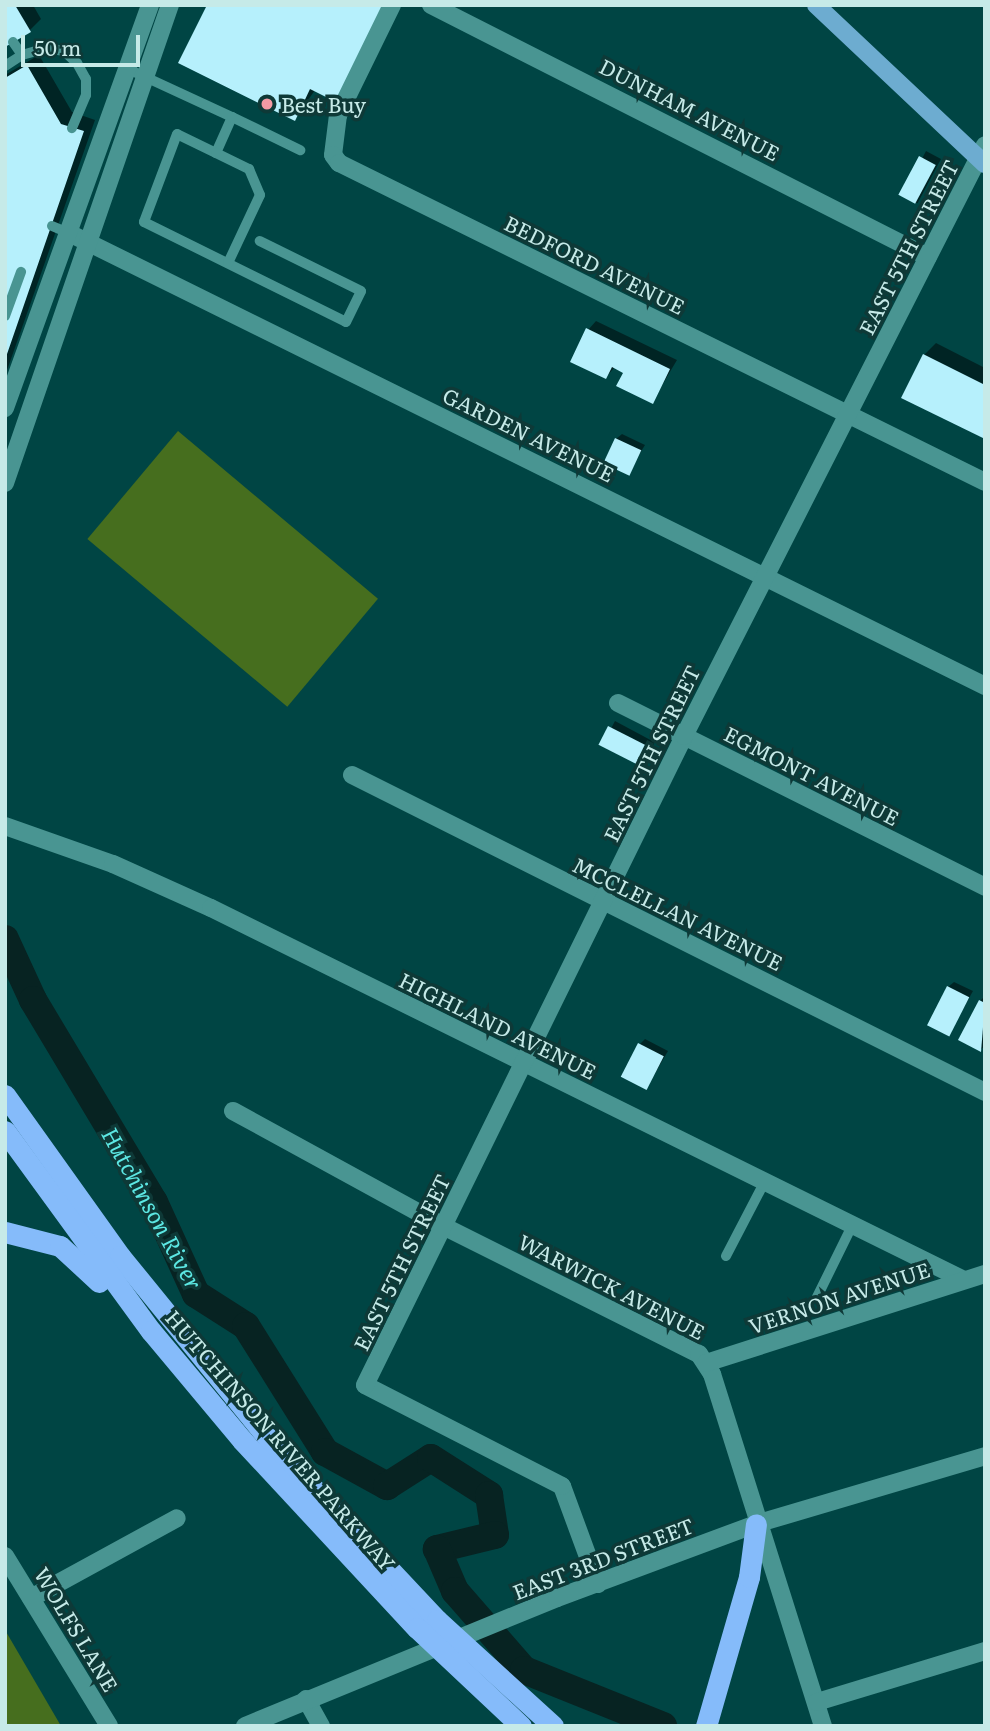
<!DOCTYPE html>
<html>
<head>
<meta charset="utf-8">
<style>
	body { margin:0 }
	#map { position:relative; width:990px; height:1731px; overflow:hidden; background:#004544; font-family:Literata,serif }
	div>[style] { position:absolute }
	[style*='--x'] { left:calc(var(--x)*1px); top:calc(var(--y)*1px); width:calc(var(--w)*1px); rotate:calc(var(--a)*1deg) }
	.green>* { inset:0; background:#466e1e; transform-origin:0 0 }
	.shadow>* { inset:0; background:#0007; transform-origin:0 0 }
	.river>* { height:28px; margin:-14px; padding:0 14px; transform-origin:14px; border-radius:14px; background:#072322 }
	.building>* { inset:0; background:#b6f0fc; transform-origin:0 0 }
	.lane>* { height:10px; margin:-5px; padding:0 5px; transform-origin:5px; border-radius:5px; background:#499592 }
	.street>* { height:18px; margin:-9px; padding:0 9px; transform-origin:9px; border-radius:9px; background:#499592 }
	.secondary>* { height:18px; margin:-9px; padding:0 9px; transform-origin:9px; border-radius:9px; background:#499592 }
	.primary>* { height:18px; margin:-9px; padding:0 9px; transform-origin:9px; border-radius:9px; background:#6dacd0 }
	.highway>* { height:21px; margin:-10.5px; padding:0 10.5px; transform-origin:10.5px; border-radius:10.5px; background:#85bbfa }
	.dots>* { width:19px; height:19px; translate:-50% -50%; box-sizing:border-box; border:4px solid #0e3937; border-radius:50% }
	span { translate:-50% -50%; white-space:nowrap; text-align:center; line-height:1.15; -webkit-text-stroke:7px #0e3937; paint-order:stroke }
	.poi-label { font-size:21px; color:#c6eae8 }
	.left { translate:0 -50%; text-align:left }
	.street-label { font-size:21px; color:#c6eae8 }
	.water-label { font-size:23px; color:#5ce7e3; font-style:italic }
	.frame { position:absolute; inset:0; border:7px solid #c6eae8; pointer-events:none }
	.scale { position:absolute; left:21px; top:35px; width:119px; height:32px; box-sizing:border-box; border:4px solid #c6eae8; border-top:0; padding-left:9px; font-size:21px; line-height:24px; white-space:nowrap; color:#c6eae8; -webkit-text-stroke:5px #0e3937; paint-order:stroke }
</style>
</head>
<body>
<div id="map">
	<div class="green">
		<div style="left:178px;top:431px;width:261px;height:141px;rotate:40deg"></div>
		<div style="clip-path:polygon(5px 1630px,61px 1726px,5px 1726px)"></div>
	</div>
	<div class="shadow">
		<div style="clip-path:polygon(5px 5px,33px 5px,41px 19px,29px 31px)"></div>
		<div style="clip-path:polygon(208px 5px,315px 90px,295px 119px)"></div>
		<div style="clip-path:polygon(39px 55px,72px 112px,95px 120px,5px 376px,5px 75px)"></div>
		<div style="left:926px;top:151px;width:17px;height:50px;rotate:28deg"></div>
		<div style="clip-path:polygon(596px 321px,677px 360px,652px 402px,625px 372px,615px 367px,606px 377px,588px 330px)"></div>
		<div style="clip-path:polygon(936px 343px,985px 368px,985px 437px,924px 355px)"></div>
		<div style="clip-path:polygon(622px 434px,645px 445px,628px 473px,616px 439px)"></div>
		<div style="left:615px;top:721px;width:45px;height:27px;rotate:28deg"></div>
		<div style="clip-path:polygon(954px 982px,973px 991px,949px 1034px,948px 987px)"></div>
		<div style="clip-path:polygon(985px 996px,985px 1046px,980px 1050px,980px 1001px)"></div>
		<div style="clip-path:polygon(645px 1039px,668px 1051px,647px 1087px,639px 1045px)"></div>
	</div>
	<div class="river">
		<div style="--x:5;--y:939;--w:67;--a:65.3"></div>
		<div style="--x:33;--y:1000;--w:235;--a:59.1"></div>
		<div style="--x:154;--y:1202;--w:101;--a:65.5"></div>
		<div style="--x:196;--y:1294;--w:59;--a:32.6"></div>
		<div style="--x:246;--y:1326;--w:149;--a:57.9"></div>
		<div style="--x:325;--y:1452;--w:71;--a:28.7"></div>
		<div style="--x:387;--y:1486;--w:52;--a:-32.5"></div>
		<div style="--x:431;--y:1458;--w:69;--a:32.5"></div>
		<div style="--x:489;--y:1495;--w:40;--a:81.5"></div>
		<div style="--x:495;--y:1535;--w:60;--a:166.4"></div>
		<div style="--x:437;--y:1549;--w:46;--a:66.8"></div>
		<div style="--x:455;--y:1591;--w:105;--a:48.9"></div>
		<div style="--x:524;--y:1670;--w:150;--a:21.9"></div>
	</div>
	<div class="building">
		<div style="clip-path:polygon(5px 5px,15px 5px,31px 32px,5px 47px)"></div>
		<div style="clip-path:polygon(207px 5px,383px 5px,336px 102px,310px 89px,295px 121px,178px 63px)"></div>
		<div style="clip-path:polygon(27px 65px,61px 124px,84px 131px,6px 357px,5px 78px)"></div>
		<div style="left:919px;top:156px;width:19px;height:44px;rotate:28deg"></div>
		<div style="clip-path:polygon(586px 328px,670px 369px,653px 404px,616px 386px,623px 373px,612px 367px,606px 379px,570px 362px)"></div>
		<div style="clip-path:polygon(923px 354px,985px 385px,985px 439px,901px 398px)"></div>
		<div style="left:615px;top:438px;width:29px;height:28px;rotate:25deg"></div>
		<div style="left:608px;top:726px;width:48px;height:21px;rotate:27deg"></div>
		<div style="left:947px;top:986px;width:25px;height:44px;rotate:27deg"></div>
		<div style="clip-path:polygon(979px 1000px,985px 1003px,981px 1052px,958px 1040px)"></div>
		<div style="left:638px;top:1043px;width:29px;height:38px;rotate:27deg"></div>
	</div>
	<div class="lane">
		<div style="--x:13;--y:42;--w:16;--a:55"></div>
		<div style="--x:22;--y:55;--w:26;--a:-16"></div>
		<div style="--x:47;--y:48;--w:17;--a:10"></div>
		<div style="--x:64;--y:51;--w:18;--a:43"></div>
		<div style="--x:77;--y:63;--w:18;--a:61"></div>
		<div style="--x:86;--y:79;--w:16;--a:90"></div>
		<div style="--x:86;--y:95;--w:36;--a:113"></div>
		<div style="--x:5;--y:66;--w:20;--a:-33"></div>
		<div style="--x:128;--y:69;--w:115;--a:24.8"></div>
		<div style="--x:232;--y:117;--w:39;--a:114"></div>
		<div style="--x:216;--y:153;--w:43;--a:-154"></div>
		<div style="--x:177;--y:134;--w:94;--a:110.6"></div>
		<div style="--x:144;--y:222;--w:225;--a:26.3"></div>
		<div style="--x:346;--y:322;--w:34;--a:-64"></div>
		<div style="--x:361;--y:291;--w:113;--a:-153.7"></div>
		<div style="--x:232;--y:117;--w:76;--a:25.9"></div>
		<div style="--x:216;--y:153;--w:37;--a:26"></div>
		<div style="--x:249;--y:169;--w:28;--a:67"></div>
		<div style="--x:260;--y:195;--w:75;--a:115.2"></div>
		<div style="--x:52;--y:226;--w:21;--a:23"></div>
		<div style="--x:5;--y:316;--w:47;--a:-70"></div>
		<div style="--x:726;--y:1256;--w:82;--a:-62.5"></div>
		<div style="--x:817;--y:1297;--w:79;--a:-63.8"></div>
	</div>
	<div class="street">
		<div style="--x:392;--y:5;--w:123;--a:116.1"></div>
		<div style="--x:338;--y:115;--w:40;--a:97.1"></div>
		<div style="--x:333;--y:155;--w:10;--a:53"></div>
		<div style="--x:339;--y:163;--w:720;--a:26.28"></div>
		<div style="--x:431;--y:5;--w:557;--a:26.89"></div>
		<div style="--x:71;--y:234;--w:1020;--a:26.31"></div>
		<div style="--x:618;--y:703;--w:411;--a:26.6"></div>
		<div style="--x:352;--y:775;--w:708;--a:26.6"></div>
		<div style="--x:5;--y:826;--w:114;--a:19.4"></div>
		<div style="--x:113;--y:864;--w:107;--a:24.2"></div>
		<div style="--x:211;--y:908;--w:840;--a:26.29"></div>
		<div style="--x:233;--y:1111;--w:242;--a:28.7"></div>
		<div style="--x:445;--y:1227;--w:284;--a:26.6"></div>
		<div style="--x:699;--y:1354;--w:24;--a:57"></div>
		<div style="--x:712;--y:1374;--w:369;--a:72.5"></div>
		<div style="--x:706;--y:1363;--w:293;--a:-17.7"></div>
		<div style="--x:598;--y:1584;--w:104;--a:-110.2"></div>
		<div style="--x:562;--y:1486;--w:221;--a:-152.9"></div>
		<div style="--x:365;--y:1385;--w:723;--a:-63.82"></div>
		<div style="--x:684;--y:736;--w:663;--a:-63.01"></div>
		<div style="--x:31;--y:1598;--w:166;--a:-28.7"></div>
		<div style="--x:306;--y:1699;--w:31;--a:61"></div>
		<div style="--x:817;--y:1702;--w:176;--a:-16.9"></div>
	</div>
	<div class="secondary">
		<div style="--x:5;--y:408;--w:428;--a:-70.2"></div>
		<div style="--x:5;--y:483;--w:506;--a:-70.96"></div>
		<div style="--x:5;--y:1556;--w:199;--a:58.5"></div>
		<div style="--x:245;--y:1726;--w:337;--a:-22.3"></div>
		<div style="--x:557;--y:1598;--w:212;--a:-20.4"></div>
		<div style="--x:756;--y:1524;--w:239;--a:-16.5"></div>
	</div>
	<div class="primary">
		<div style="--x:816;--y:5;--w:232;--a:43.3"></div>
	</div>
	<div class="highway">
		<div style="--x:5;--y:1095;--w:198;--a:54.5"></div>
		<div style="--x:120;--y:1256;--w:255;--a:50.9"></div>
		<div style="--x:281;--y:1454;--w:228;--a:46.8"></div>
		<div style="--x:437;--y:1620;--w:157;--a:42.4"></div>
		<div style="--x:5;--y:1131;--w:248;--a:53.9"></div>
		<div style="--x:151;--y:1331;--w:142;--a:50.1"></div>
		<div style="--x:242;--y:1440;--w:257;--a:47.1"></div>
		<div style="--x:417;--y:1628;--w:143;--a:43.3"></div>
		<div style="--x:5;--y:1232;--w:57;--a:14.3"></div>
		<div style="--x:60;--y:1246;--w:53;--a:42.7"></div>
		<div style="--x:706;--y:1726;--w:155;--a:-73.9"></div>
		<div style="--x:749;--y:1577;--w:53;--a:-82.5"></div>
	</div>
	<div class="dots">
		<div style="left:267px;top:104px;background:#f49aa4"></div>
	</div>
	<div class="poi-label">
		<span class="left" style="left:281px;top:104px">Best Buy</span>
	</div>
	<div class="street-label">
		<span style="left:690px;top:109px;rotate:27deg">DUNHAM AVENUE</span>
		<span style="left:908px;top:247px;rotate:-63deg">EAST 5TH STREET</span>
		<span style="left:595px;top:264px;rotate:26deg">BEDFORD AVENUE</span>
		<span style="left:529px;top:434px;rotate:26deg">GARDEN AVENUE</span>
		<span style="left:651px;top:753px;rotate:-64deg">EAST 5TH STREET</span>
		<span style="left:812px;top:775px;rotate:27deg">EGMONT AVENUE</span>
		<span style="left:678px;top:913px;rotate:26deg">MCCLELLAN AVENUE</span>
		<span style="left:498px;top:1025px;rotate:26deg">HIGHLAND AVENUE</span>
		<span style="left:401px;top:1262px;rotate:-64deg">EAST 5TH STREET</span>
		<span style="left:612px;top:1286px;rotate:27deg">WARWICK AVENUE</span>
		<span style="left:839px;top:1297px;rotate:-18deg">VERNON AVENUE</span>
		<span style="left:281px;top:1440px;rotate:49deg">HUTCHINSON RIVER PARKWAY</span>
		<span style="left:603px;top:1558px;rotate:-21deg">EAST 3RD STREET</span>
		<span style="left:77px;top:1629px;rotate:59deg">WOLFS LANE</span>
	</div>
	<div class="water-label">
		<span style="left:153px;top:1208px;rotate:61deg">Hutchinson River</span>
	</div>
	<div class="frame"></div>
	<div class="scale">50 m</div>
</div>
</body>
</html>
